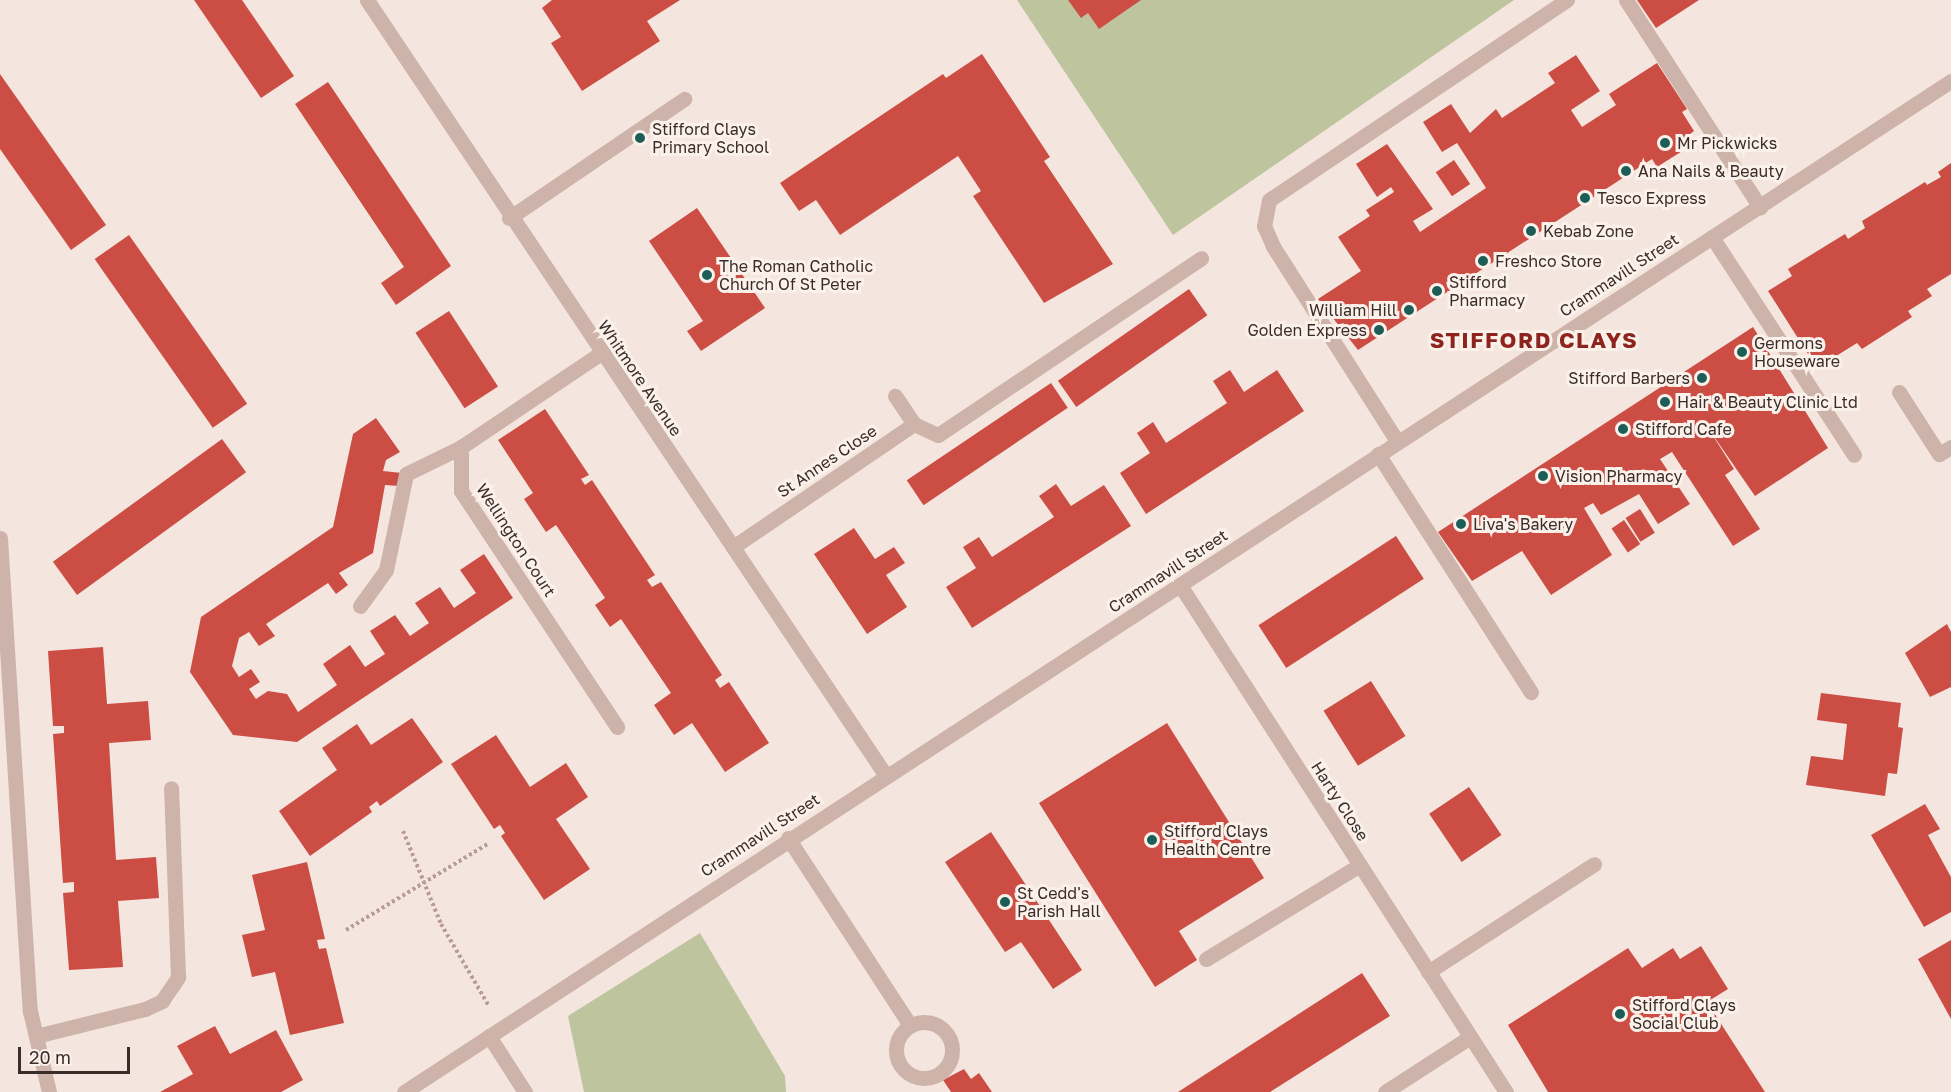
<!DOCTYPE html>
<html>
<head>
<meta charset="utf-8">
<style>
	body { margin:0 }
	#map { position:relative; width:1951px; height:1092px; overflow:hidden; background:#f4e6de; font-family:"Golos Text",sans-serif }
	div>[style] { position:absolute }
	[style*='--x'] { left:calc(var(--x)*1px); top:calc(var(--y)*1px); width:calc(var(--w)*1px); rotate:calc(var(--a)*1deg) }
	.green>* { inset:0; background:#bec49d }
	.building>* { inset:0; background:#cc4d44; transform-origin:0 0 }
	.path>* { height:4px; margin-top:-2px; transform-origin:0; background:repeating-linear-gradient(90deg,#b99d93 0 3px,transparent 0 6px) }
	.minor>* { height:15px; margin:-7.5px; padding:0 7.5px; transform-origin:7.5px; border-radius:7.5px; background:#cdb3a9 }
	.minor>.ring { margin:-7.5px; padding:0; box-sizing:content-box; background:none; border:15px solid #cdb3a9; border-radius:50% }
	.dots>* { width:16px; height:16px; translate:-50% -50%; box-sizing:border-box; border:3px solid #fbf1eb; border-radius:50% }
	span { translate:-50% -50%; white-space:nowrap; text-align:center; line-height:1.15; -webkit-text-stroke:6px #fbf1eb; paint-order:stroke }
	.poi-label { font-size:16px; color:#3a2c29 }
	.left { translate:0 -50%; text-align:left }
	.right { translate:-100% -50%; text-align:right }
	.street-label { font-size:16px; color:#3a2c29 }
	.district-label { font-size:22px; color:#8e241d; font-weight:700; letter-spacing:1.5px }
	.scale { position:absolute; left:18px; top:1047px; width:112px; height:27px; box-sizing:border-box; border:3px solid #3a2c29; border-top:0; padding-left:8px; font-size:18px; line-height:21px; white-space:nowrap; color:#3a2c29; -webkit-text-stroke:4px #fbf1eb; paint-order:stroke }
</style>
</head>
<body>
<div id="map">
	<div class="green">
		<div style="clip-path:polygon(1017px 0,1514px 0,1173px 235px)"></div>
		<div style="clip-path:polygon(700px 933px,785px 1076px,786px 1092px,584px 1092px,568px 1016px)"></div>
	</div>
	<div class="building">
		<div style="clip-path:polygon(194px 0,242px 0,294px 76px,261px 98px)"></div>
		<div style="clip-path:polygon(552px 0,680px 0,647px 21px,660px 41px,582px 91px,551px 43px,561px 37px,542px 8px)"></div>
		<div style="clip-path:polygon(1068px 0,1141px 0,1099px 29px,1088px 13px,1081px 18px)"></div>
		<div style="clip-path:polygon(1637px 0,1699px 0,1656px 28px)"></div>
		<div style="clip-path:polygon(982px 54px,1050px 157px,1044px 161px,1113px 264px,1044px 303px,973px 196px,981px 191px,958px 156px,840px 235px,816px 200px,799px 211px,780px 183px,943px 74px,946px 78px)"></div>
		<div style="clip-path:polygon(1576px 55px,1600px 91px,1571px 110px,1582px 127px,1616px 105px,1609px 94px,1657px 63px,1687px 109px,1682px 112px,1694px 131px,1689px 135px,1695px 143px,1657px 167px,1652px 159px,1358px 350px,1318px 299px,1361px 271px,1338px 237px,1370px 216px,1366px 210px,1394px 192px,1391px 187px,1377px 197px,1356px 164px,1387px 144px,1433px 209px,1413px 221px,1420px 232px,1486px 188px,1457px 143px,1442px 152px,1423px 122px,1451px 104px,1470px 133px,1496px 109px,1502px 118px,1555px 83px,1548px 73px)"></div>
		<div style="clip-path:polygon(0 74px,106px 225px,71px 250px,0 149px)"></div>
		<div style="clip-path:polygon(328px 82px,451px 266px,396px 305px,381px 283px,404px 267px,295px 104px)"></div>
		<div style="left:1454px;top:160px;width:29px;height:22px;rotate:56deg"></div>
		<div style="clip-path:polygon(1951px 163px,1951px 274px,1927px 289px,1932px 296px,1908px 311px,1912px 317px,1862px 349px,1857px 343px,1817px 368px,1768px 291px,1792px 276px,1788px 269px,1845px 234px,1848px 239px,1865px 228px,1862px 221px,1925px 182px,1927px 185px,1941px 177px,1938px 172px)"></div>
		<div style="clip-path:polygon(697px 208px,765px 308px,701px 351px,687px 331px,703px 321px,649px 241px)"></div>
		<div style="left:129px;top:235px;width:206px;height:42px;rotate:55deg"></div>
		<div style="left:1189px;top:289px;width:32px;height:160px;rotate:55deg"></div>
		<div style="left:449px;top:311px;width:90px;height:40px;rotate:57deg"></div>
		<div style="clip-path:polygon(1753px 327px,1828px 448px,1755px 496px,1708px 428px,1734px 469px,1725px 475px,1760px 529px,1733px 546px,1672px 452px,1660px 459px,1690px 504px,1658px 524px,1639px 494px,1601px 515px,1593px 503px,1584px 508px,1612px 555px,1551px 595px,1522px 551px,1472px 581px,1438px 532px)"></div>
		<div style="clip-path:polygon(1230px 370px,1244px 392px,1277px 370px,1304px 411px,1146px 514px,1120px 473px,1150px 453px,1137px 433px,1153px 422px,1166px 443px,1227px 403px,1213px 381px)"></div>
		<div style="left:1051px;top:383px;width:30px;height:174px;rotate:56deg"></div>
		<div style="clip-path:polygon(545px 409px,589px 475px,581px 479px,585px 485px,592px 480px,655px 575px,647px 580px,652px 587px,661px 582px,722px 675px,715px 680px,720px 688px,729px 682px,769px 743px,725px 772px,692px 723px,674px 735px,654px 705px,671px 693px,621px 619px,610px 627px,595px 605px,605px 598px,556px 525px,546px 532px,524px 499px,533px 493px,498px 440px)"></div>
		<div style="clip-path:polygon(376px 418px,400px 452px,386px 460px,383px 471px,402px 473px,399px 486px,385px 485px,373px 553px,339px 573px,348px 585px,336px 594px,328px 583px,266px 624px,275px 636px,259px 646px,249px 632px,239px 638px,232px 666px,239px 677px,251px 669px,260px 682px,249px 689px,256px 699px,268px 691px,287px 694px,298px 712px,337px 685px,323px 664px,350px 645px,365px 667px,385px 654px,370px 631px,395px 615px,410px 636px,429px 623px,415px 603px,440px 587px,454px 608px,476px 593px,460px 570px,484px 554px,513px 598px,297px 742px,233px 735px,190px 672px,201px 617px,333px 527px,353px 434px)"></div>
		<div style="left:222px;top:439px;width:41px;height:209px;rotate:54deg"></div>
		<div style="clip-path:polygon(1056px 484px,1071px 506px,1104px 485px,1131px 526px,972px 628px,946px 587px,976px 568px,963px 547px,979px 537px,992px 557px,1054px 517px,1039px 496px)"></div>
		<div style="left:1640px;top:509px;width:28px;height:17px;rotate:58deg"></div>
		<div style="left:1624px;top:520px;width:29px;height:15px;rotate:56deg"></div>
		<div style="clip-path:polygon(854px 528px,875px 559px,894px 547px,905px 563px,886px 575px,907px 607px,867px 634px,814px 554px)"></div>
		<div style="left:1396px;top:536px;width:51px;height:164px;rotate:57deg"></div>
		<div style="clip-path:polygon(1947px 624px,1951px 632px,1951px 687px,1930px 697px,1905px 653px)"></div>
		<div style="clip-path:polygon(103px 647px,107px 704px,148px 701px,151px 740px,109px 743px,116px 860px,156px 857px,159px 898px,118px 901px,123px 967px,69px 970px,63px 893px,74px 892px,74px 882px,63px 883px,53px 734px,64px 733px,64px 726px,53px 726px,48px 651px)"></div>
		<div style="left:1371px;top:681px;width:65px;height:56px;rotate:58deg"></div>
		<div style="clip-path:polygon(1821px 693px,1901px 703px,1898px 727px,1903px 728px,1897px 774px,1888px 773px,1885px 796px,1806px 785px,1811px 756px,1843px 760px,1847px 724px,1817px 720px)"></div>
		<div style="clip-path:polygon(412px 718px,443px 762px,380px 806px,377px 801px,369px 807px,372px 812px,310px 856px,279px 811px,337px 770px,322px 748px,357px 724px,371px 745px)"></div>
		<div style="clip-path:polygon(1167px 723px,1264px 878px,1179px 931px,1197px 960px,1155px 987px,1039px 803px)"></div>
		<div style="clip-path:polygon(496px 735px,530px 787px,566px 763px,588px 797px,556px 819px,590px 869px,544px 900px,501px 836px,505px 833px,500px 825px,494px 829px,451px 764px)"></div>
		<div style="left:1469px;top:787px;width:58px;height:48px;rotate:56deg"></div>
		<div style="clip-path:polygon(1925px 804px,1940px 829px,1928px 835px,1951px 877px,1951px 912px,1924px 927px,1871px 835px)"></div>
		<div style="clip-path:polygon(991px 832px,1082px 970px,1053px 989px,1021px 942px,1005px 952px,945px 862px)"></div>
		<div style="clip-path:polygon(307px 862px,325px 939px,317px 940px,319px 949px,326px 948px,344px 1023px,290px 1035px,275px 972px,252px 977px,242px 935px,265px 930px,252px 875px)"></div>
		<div style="clip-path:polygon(1951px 940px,1951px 1019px,1918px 959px)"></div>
		<div style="clip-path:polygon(1701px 946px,1728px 989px,1707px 1002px,1765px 1092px,1548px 1092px,1508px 1025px,1628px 948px,1642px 968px,1673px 948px,1680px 959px)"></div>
		<div style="clip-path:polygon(1362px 973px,1390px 1016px,1363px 1033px,1270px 1092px,1178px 1092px)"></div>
		<div style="clip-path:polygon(215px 1026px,230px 1054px,276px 1030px,303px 1080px,281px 1092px,160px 1092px,193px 1074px,177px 1046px)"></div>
		<div style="clip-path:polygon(964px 1069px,971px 1079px,979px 1073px,992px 1092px,951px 1092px,943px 1080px)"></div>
	</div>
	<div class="path">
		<div style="--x:403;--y:831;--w:100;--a:67.8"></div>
		<div style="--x:441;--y:924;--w:95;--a:59.7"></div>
		<div style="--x:346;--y:930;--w:167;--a:-31.3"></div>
	</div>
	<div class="minor">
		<div style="--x:367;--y:0;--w:934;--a:56.22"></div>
		<div style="--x:1626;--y:0;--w:247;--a:57.1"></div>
		<div style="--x:509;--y:218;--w:212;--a:-34.2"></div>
		<div style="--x:1712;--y:237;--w:260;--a:56.9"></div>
		<div style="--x:601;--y:353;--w:169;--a:146.1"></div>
		<div style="--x:461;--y:447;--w:44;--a:90"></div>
		<div style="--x:461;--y:491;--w:283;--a:56.5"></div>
		<div style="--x:1899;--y:392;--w:74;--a:57.2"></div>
		<div style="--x:1939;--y:454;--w:14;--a:-30"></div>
		<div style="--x:914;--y:424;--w:26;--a:25"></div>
		<div style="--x:938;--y:435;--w:317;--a:-33.9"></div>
		<div style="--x:1397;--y:441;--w:231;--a:-122.5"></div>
		<div style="--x:1273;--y:246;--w:22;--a:-114"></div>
		<div style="--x:1264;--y:226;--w:26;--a:-79"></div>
		<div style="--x:1269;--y:200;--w:359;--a:-33.9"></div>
		<div style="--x:1378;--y:454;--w:283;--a:57.3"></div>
		<div style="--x:0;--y:538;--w:474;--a:86.4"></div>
		<div style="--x:30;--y:1011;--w:83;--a:76.8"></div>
		<div style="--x:733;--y:547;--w:219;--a:-34.2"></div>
		<div style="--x:914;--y:424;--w:34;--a:-124"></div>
		<div style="--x:1180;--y:585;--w:603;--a:57.26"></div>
		<div style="--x:360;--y:606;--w:44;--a:-54.2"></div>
		<div style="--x:386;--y:570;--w:98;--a:-78.2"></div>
		<div style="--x:406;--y:474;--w:61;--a:-26.1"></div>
		<div style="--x:788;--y:838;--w:223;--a:56.9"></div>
		<div style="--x:1206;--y:959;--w:180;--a:-31.4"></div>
		<div style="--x:1428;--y:972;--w:198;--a:-33"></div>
		<div class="ring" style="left:896px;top:1022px;width:41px;height:41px"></div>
		<div style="--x:36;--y:1036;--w:112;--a:-13.9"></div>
		<div style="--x:145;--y:1009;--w:19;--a:-25"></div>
		<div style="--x:162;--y:1001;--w:29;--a:-56"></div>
		<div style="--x:178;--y:977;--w:189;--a:-92.1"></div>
		<div style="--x:489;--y:1036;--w:67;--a:57.3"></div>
		<div style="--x:404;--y:1092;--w:1848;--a:-33.17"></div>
		<div style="--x:1385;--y:1092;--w:101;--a:-32.9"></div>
	</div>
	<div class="dots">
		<div style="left:640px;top:138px;background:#1c5e57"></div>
		<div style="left:1665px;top:143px;background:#1c5e57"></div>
		<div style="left:1626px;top:171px;background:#1c5e57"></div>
		<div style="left:1585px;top:198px;background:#1c5e57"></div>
		<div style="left:1531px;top:231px;background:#1c5e57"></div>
		<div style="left:1483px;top:261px;background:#1c5e57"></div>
		<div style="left:707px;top:275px;background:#1c5e57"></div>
		<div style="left:1437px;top:291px;background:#1c5e57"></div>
		<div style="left:1409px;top:310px;background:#1c5e57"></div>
		<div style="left:1379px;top:330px;background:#1c5e57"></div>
		<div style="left:1742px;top:352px;background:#1c5e57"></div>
		<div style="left:1702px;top:378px;background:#1c5e57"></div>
		<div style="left:1665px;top:402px;background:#1c5e57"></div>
		<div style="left:1623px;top:429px;background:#1c5e57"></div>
		<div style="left:1543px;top:476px;background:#1c5e57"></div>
		<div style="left:1461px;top:524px;background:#1c5e57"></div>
		<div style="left:1152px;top:840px;background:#1c5e57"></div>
		<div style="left:1005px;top:902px;background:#1c5e57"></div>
		<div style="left:1620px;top:1014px;background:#1c5e57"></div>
	</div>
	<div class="poi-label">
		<span class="left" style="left:652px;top:138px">Stifford Clays<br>Primary School</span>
		<span class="left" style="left:1677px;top:143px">Mr Pickwicks</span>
		<span class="left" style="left:1638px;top:171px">Ana Nails &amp; Beauty</span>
		<span class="left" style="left:1597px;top:198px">Tesco Express</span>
		<span class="left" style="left:1543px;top:231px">Kebab Zone</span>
		<span class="left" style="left:1495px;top:261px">Freshco Store</span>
		<span class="left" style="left:719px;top:275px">The Roman Catholic<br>Church Of St Peter</span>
		<span class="left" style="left:1449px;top:291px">Stifford<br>Pharmacy</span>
		<span class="right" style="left:1397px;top:310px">William Hill</span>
		<span class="right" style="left:1367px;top:330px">Golden Express</span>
		<span class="left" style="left:1754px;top:352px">Germons<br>Houseware</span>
		<span class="right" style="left:1690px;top:378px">Stifford Barbers</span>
		<span class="left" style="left:1677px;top:402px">Hair &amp; Beauty Clinic Ltd</span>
		<span class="left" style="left:1635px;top:429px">Stifford Cafe</span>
		<span class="left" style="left:1555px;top:476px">Vision Pharmacy</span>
		<span class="left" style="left:1473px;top:524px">Liva's Bakery</span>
		<span class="left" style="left:1164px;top:840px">Stifford Clays<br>Health Centre</span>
		<span class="left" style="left:1017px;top:902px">St Cedd's<br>Parish Hall</span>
		<span class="left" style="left:1632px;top:1014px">Stifford Clays<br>Social Club</span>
	</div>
	<div class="street-label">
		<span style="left:1619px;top:275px;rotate:-33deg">Crammavill Street</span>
		<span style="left:640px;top:378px;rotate:56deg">Whitmore Avenue</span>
		<span style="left:827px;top:461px;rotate:-34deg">St Annes Close</span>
		<span style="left:516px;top:540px;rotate:57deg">Wellington Court</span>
		<span style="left:1168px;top:571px;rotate:-33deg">Crammavill Street</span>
		<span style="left:1340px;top:801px;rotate:57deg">Harty Close</span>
		<span style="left:760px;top:835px;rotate:-33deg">Crammavill Street</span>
	</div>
	<div class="district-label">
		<span style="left:1534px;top:340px">STIFFORD CLAYS</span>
	</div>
	<div class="scale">20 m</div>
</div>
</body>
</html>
